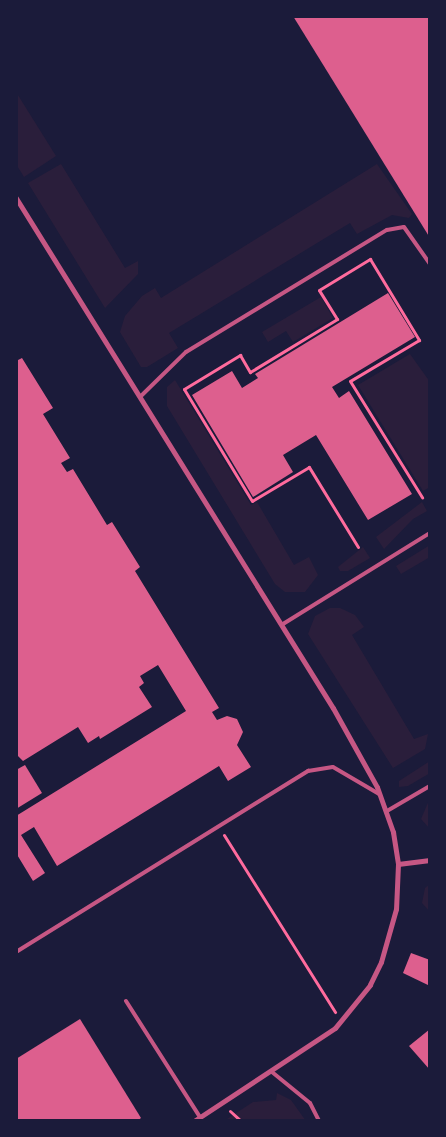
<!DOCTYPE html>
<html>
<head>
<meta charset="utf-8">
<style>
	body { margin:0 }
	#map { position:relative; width:446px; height:1137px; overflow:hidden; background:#1b1b3a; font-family:"Roboto Condensed",sans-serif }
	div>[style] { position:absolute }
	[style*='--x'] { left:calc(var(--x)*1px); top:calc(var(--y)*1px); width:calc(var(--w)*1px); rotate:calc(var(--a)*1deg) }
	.green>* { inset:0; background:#2a1e3b }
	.building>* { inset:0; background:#dd5f8e }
	.path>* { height:3px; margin:-1.5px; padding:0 1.5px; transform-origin:1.5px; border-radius:1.5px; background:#ff6b9d }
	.service>* { height:4px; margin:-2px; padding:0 2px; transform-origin:2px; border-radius:2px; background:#c65784 }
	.minor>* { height:5px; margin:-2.5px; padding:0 2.5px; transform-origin:2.5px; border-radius:2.5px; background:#c65784 }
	span { translate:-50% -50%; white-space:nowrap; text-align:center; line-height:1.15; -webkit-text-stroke:4px #1b1b3a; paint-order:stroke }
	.frame { position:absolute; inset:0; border:18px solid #1b1b3a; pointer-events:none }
</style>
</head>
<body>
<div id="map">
	<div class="green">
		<div style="clip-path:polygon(16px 92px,56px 156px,24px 177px,16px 164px)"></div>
		<div style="clip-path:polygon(61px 164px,125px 268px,138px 261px,138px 274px,105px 308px,28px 183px)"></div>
		<div style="clip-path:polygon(377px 164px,412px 214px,409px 218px,392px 215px,357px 234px,350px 223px,169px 333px,178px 348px,147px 367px,141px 367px,120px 332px,125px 316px,142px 296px,155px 288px,161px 298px)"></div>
		<div style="clip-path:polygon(321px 297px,333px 318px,293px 342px,286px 331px,268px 342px,262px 332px)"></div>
		<div style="clip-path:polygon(410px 354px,430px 382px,430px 487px,423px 491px,358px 385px)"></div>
		<div style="clip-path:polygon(175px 380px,251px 505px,257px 502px,294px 565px,309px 557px,318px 575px,305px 592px,285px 592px,275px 584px,167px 406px,167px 387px)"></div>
		<div style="clip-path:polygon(422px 502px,427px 511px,413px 519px,384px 549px,376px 537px)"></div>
		<div style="clip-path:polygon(430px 545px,430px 557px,401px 574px,396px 566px)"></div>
		<div style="clip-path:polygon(363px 547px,370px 558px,348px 571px,340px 571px,338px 567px)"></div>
		<div style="clip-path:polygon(330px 608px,340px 608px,355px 615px,364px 627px,352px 635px,414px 739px,428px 734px,425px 749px,393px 768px,308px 634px,315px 616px)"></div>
		<div style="clip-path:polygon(430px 761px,430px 773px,408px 786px,399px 787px,399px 781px)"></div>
		<div style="clip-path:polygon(430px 798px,430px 829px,421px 819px)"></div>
		<div style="clip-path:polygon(430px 884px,430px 912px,422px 903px,425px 888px)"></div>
		<div style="clip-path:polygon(277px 1093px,291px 1100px,306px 1121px,224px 1121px,253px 1102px,276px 1100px)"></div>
	</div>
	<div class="building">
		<div style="clip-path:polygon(293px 16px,430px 16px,430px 238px)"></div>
		<div style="clip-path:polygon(388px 293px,415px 337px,332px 387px,339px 398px,349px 391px,412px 494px,368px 520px,316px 435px,283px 455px,293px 472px,253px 497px,192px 395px,232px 371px,242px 388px,258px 378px,255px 374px)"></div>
		<div style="clip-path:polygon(22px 358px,53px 408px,43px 414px,70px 458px,61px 463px,67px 472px,73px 469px,107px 525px,112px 522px,140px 567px,135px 571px,219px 708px,212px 712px,217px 720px,227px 716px,237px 719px,243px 732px,237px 745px,251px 767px,228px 781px,219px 766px,57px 866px,34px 827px,21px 835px,45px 873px,33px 881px,16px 853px,16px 816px,186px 711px,158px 665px,140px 676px,144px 683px,139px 687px,152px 707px,100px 739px,99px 736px,88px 743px,78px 727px,23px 761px,16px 754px,16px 361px)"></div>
		<div style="clip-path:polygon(25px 765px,42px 793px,16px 809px,16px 770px)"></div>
		<div style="clip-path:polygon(411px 953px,430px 960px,430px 986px,403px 973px)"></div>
		<div style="clip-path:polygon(80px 1019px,141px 1118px,137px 1121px,16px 1121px,16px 1059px)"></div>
		<div style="clip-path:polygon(430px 1029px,430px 1070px,409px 1046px)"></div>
	</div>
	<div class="path">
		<div style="--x:358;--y:547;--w:94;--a:-121.5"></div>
		<div style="--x:309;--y:467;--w:66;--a:149.2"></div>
		<div style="--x:252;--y:501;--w:131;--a:-121.3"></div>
		<div style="--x:184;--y:389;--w:66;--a:-31.3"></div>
		<div style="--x:240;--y:355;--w:20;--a:60"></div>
		<div style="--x:250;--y:372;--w:102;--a:-31.3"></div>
		<div style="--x:337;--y:319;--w:34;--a:-122"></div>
		<div style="--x:319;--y:290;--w:60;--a:-31.3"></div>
		<div style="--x:370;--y:259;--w:95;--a:58.8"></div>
		<div style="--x:419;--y:340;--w:80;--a:149.3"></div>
		<div style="--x:350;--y:381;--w:137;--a:58.2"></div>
		<div style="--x:224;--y:835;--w:209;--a:57.9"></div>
		<div style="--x:230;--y:1111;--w:15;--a:42"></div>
	</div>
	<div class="service">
		<div style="--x:141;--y:396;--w:63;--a:-44.4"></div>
		<div style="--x:186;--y:352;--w:235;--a:-31.3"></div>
		<div style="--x:387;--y:230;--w:17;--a:-10"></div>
		<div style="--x:404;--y:227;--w:45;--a:54.9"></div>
		<div style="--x:283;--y:624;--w:173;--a:-31.8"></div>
		<div style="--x:387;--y:811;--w:50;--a:-30.2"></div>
		<div style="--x:16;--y:952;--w:344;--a:-31.8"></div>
		<div style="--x:308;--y:771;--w:25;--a:-9"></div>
		<div style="--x:333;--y:767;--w:53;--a:30.4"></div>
		<div style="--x:126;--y:1001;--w:138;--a:57.5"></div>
		<div style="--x:272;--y:1072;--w:49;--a:39.2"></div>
		<div style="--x:310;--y:1103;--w:20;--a:63"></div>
	</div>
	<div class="minor">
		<div style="--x:16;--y:198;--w:600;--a:58.14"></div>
		<div style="--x:333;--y:708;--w:90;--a:60.9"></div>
		<div style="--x:377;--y:787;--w:48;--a:70.4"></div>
		<div style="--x:393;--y:832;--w:32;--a:81"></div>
		<div style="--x:398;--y:864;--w:45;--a:92.5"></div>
		<div style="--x:396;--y:909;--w:55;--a:105.8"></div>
		<div style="--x:381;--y:962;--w:25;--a:116"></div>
		<div style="--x:370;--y:985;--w:55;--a:129.1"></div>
		<div style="--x:335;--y:1028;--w:169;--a:146.6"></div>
		<div style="--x:398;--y:864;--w:32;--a:-7"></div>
	</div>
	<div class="frame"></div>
</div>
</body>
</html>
